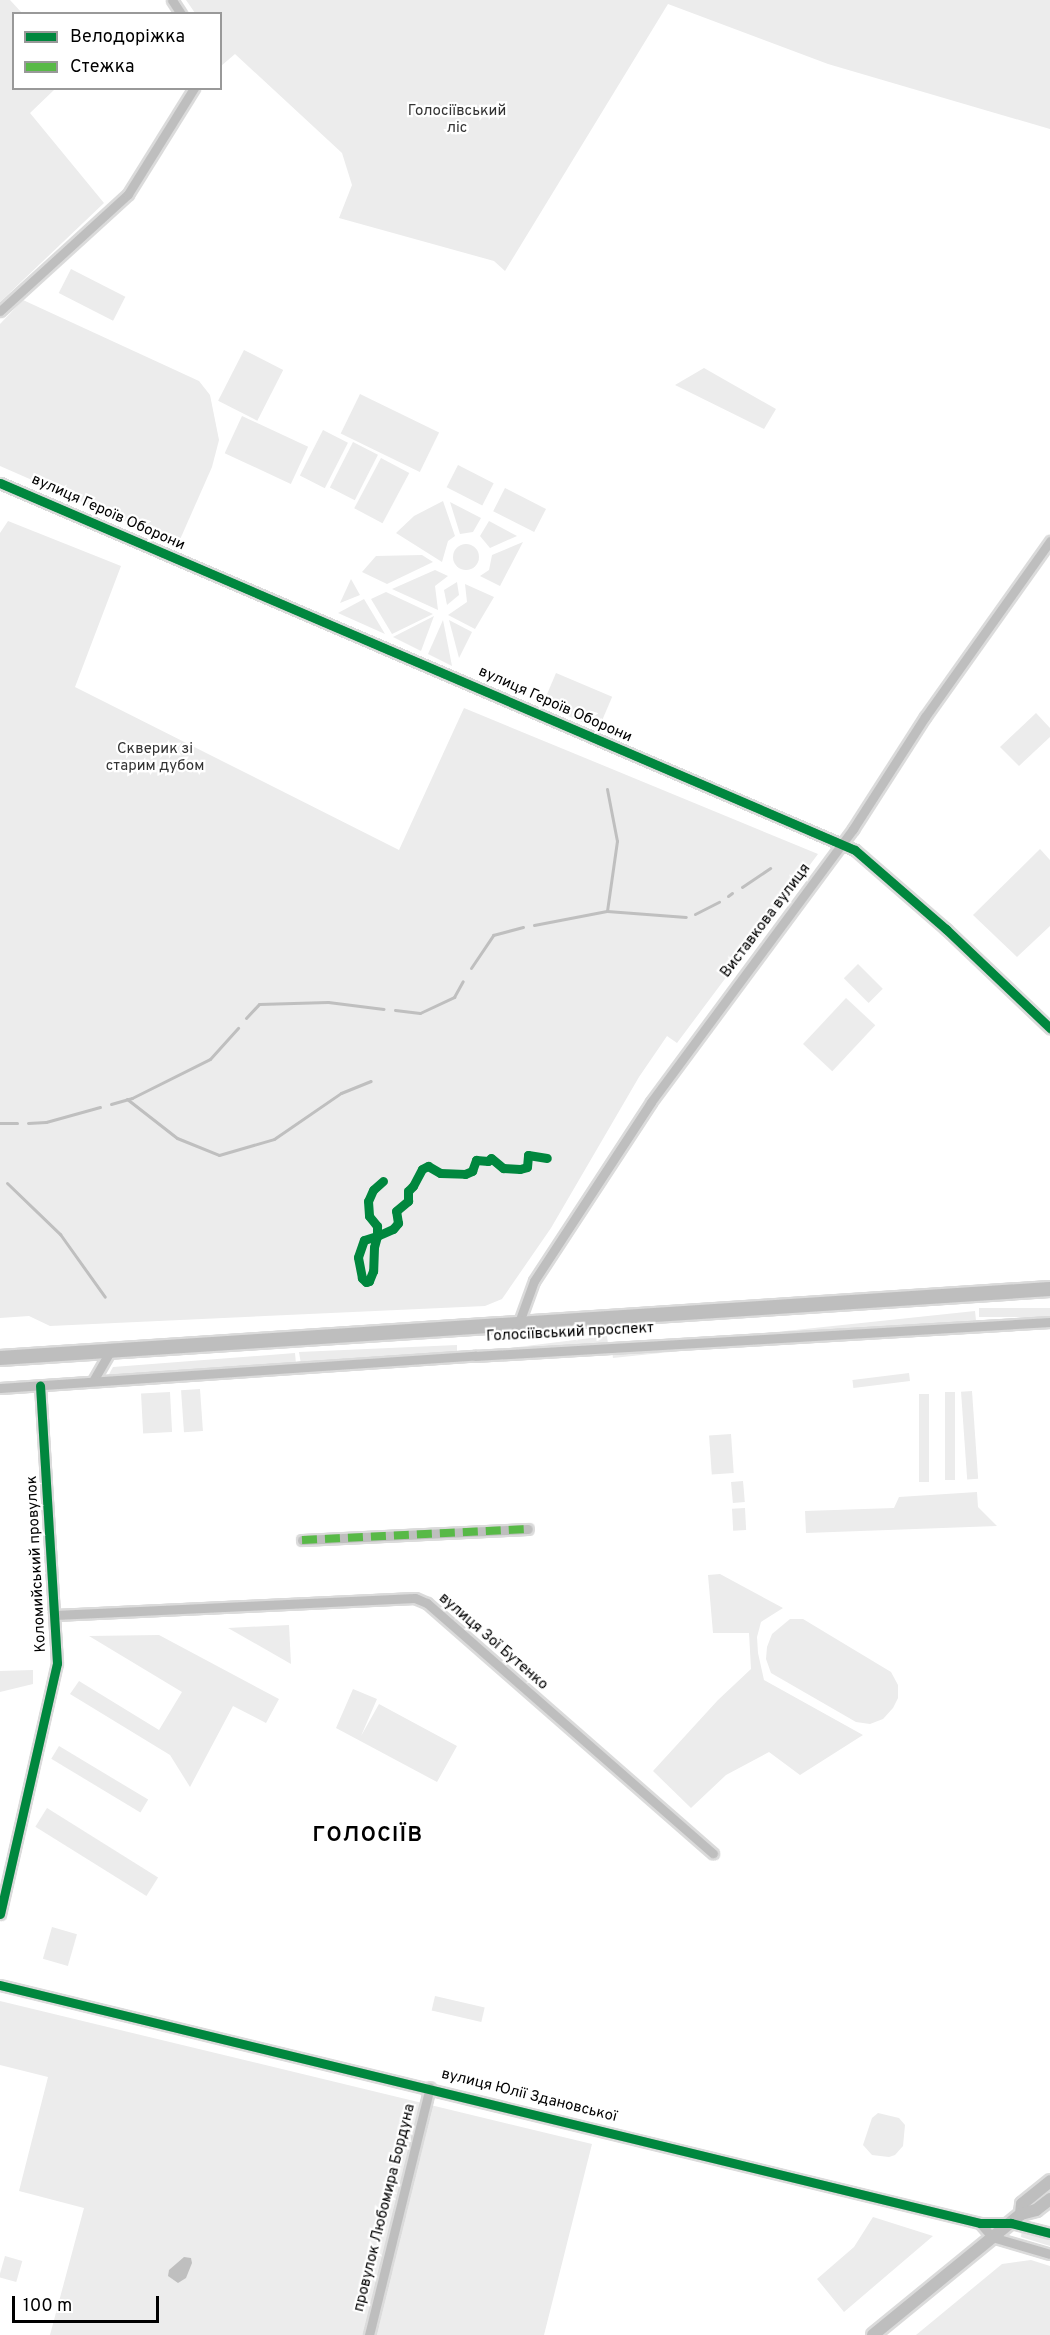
<!DOCTYPE html>
<html>
<head>
<meta charset="utf-8">
<style>
	body { margin:0 }
	#map { position:relative; width:1050px; height:2335px; overflow:hidden; background:#fff; font-family:Overpass,sans-serif }
	div>[style] { position:absolute }
	[style*='--x'] { left:calc(var(--x)*1px); top:calc(var(--y)*1px); width:calc(var(--w)*1px); rotate:calc(var(--a)*1deg) }
	.green>* { inset:0; background:#ececec; transform-origin:0 0 }
	.round { border-radius:50% }
	.water>* { inset:0; background:#bfbfbf }
	.stream>* { height:3px; margin:-1.5px; padding:0 1.5px; transform-origin:1.5px; border-radius:1.5px; background:#bfbfbf }
	.roads { filter:drop-shadow(2px 0 #dbdbdb) drop-shadow(-2px 0 #dbdbdb) drop-shadow(0 2px #dbdbdb) drop-shadow(0 -2px #dbdbdb) }
	.minor>* { height:9px; margin:-4.5px; padding:0 4.5px; transform-origin:4.5px; border-radius:4.5px; background:#bebebe }
	.major>* { height:12px; margin:-6px; padding:0 6px; transform-origin:6px; border-radius:6px; background:#bebebe }
	.highway>* { height:14px; margin:-7px; padding:0 7px; transform-origin:7px; border-radius:7px; background:#bebebe }
	.quiet>* { height:8px; margin-top:-4px; transform-origin:0; background:repeating-linear-gradient(90deg,#58b947 0 15px,transparent 0 23px) }
	.cycleway>* { height:9px; margin:-4.5px; padding:0 4.5px; transform-origin:4.5px; border-radius:4.5px; background:#00873e }
	span { translate:-50% -50%; white-space:nowrap; text-align:center; line-height:1.15; -webkit-text-stroke:4.5px #fff; paint-order:stroke }
	.park-label { font-size:15px; color:#333 }
	.street-label { font-size:15px; color:#000 }
	.district-label { font-size:21px; color:#000; font-weight:700; letter-spacing:1.5px }
	.legend { position:absolute; left:12px; top:12px; width:210px; height:78px; box-sizing:border-box; background:#fff; border:2px solid #999; margin:0; padding:8px 10px; list-style:none; font-size:18px; color:#000 }
	.legend li { display:flex; align-items:center; gap:12px; height:30px }
	.legend b { width:30px; border:2px solid #999 }
	.scale { position:absolute; left:12px; top:2296px; width:147px; height:27px; box-sizing:border-box; border:3px solid #000; border-top:0; padding-left:8px; font-size:18px; line-height:21px; white-space:nowrap; color:#000; -webkit-text-stroke:4px #fff; paint-order:stroke }
</style>
</head>
<body>
<div id="map">
	<div class="green">
		<div style="clip-path:polygon(0 0,10px 0,22px 13px,14px 14px,14px 88px,55px 89px,30px 113px,104px 203px,0 302px)"></div>
		<div style="clip-path:polygon(186px 0,1050px 0,1050px 129px,828px 64px,668px 4px,505px 271px,494px 261px,339px 218px,352px 185px,342px 153px,235px 54px,221px 66px,220px 14px,195px 13px)"></div>
		<div style="left:71px;top:269px;width:61px;height:27px;rotate:27deg"></div>
		<div style="clip-path:polygon(23px 300px,199px 381px,210px 395px,219px 440px,212px 467px,178px 544px,0 466px,0 324px)"></div>
		<div style="left:244px;top:350px;width:44px;height:57px;rotate:27deg"></div>
		<div style="clip-path:polygon(704px 368px,776px 409px,764px 429px,675px 385px)"></div>
		<div style="left:360px;top:394px;width:88px;height:44px;rotate:26deg"></div>
		<div style="left:242px;top:416px;width:73px;height:41px;rotate:25deg"></div>
		<div style="left:323px;top:430px;width:28px;height:51px;rotate:27deg"></div>
		<div style="left:353px;top:442px;width:28px;height:51px;rotate:27deg"></div>
		<div style="left:381px;top:458px;width:32px;height:57px;rotate:28deg"></div>
		<div style="left:458px;top:465px;width:40px;height:25px;rotate:27deg"></div>
		<div style="left:505px;top:488px;width:46px;height:26px;rotate:27deg"></div>
		<div style="clip-path:polygon(443px 501px,455px 536px,448px 541px,442px 562px,396px 533px,414px 516px)"></div>
		<div style="clip-path:polygon(450px 502px,481px 518px,473px 532px,460px 534px)"></div>
		<div style="clip-path:polygon(8px 521px,121px 566px,75px 687px,399px 850px,464px 708px,818px 854px,677px 1043px,667px 1036px,639px 1077px,551px 1228px,502px 1299px,485px 1306px,50px 1326px,29px 1316px,0 1318px,0 533px)"></div>
		<div style="clip-path:polygon(489px 521px,517px 536px,490px 548px,480px 536px)"></div>
		<div style="clip-path:polygon(523px 542px,500px 586px,480px 576px,489px 570px,492px 555px)"></div>
		<div class="round" style="left:453px;top:544px;width:26px;height:26px"></div>
		<div style="clip-path:polygon(422px 555px,433px 562px,387px 584px,362px 572px,376px 556px)"></div>
		<div style="clip-path:polygon(435px 570px,448px 576px,435px 586px,438px 610px,392px 589px)"></div>
		<div style="clip-path:polygon(351px 579px,360px 595px,340px 603px)"></div>
		<div style="clip-path:polygon(457px 582px,459px 595px,447px 605px,444px 590px)"></div>
		<div style="clip-path:polygon(465px 584px,494px 597px,475px 629px,448px 615px,467px 602px)"></div>
		<div style="clip-path:polygon(386px 592px,433px 614px,392px 634px,371px 599px)"></div>
		<div style="clip-path:polygon(364px 599px,385px 634px,338px 613px)"></div>
		<div style="clip-path:polygon(434px 616px,421px 651px,393px 637px)"></div>
		<div style="clip-path:polygon(443px 620px,452px 666px,428px 654px)"></div>
		<div style="clip-path:polygon(449px 620px,472px 632px,459px 658px)"></div>
		<div style="left:556px;top:673px;width:61px;height:35px;rotate:23deg"></div>
		<div style="clip-path:polygon(1036px 713px,1050px 728px,1050px 737px,1019px 766px,1000px 747px)"></div>
		<div style="clip-path:polygon(1040px 849px,1050px 860px,1050px 926px,1017px 957px,973px 915px)"></div>
		<div style="left:858px;top:964px;width:35px;height:20px;rotate:45deg"></div>
		<div style="left:846px;top:998px;width:40px;height:63px;rotate:43deg"></div>
		<div style="left:1050px;top:1308px;width:9px;height:71px;rotate:90deg"></div>
		<div style="left:975px;top:1311px;width:9px;height:365px;rotate:84deg"></div>
		<div style="left:607px;top:1336px;width:8px;height:146px;rotate:83deg"></div>
		<div style="clip-path:polygon(457px 1345px,457px 1353px,301px 1364px,299px 1352px)"></div>
		<div style="clip-path:polygon(295px 1353px,296px 1364px,108px 1376px,113px 1367px)"></div>
		<div style="left:909px;top:1373px;width:8px;height:57px;rotate:83deg"></div>
		<div style="left:200px;top:1389px;width:42px;height:19px;rotate:86deg"></div>
		<div style="left:972px;top:1391px;width:88px;height:11px;rotate:86deg"></div>
		<div style="left:170px;top:1392px;width:40px;height:29px;rotate:87deg"></div>
		<div style="left:945px;top:1392px;width:10px;height:88px"></div>
		<div style="left:919px;top:1394px;width:10px;height:88px"></div>
		<div style="left:731px;top:1434px;width:39px;height:22px;rotate:86deg"></div>
		<div style="left:743px;top:1481px;width:21px;height:12px;rotate:85deg"></div>
		<div style="clip-path:polygon(977px 1492px,978px 1507px,997px 1526px,806px 1533px,805px 1511px,894px 1508px,899px 1497px)"></div>
		<div style="left:745px;top:1508px;width:22px;height:13px;rotate:87deg"></div>
		<div style="clip-path:polygon(720px 1574px,783px 1608px,761px 1622px,757px 1637px,758px 1653px,764px 1680px,863px 1735px,800px 1775px,769px 1752px,726px 1775px,691px 1808px,653px 1771px,718px 1700px,751px 1669px,749px 1633px,713px 1633px,708px 1575px)"></div>
		<div style="clip-path:polygon(790px 1619px,803px 1619px,891px 1672px,898px 1685px,898px 1698px,893px 1708px,883px 1719px,870px 1724px,856px 1722px,771px 1673px,766px 1659px,767px 1647px,772px 1634px)"></div>
		<div style="clip-path:polygon(289px 1625px,291px 1664px,228px 1628px)"></div>
		<div style="clip-path:polygon(159px 1635px,279px 1699px,266px 1723px,233px 1706px,190px 1787px,170px 1755px,70px 1694px,79px 1681px,159px 1730px,182px 1692px,89px 1636px)"></div>
		<div style="clip-path:polygon(33px 1670px,33px 1684px,0 1692px,0 1671px)"></div>
		<div style="clip-path:polygon(353px 1689px,377px 1699px,361px 1736px,379px 1704px,457px 1746px,437px 1782px,336px 1728px)"></div>
		<div style="left:59px;top:1746px;width:104px;height:15px;rotate:31deg"></div>
		<div style="left:47px;top:1808px;width:131px;height:22px;rotate:32deg"></div>
		<div style="left:52px;top:1927px;width:26px;height:33px;rotate:16deg"></div>
		<div style="left:435px;top:1996px;width:51px;height:15px;rotate:13deg"></div>
		<div style="clip-path:polygon(0 2001px,592px 2144px,544px 2335px,50px 2335px,84px 2208px,19px 2191px,48px 2077px,0 2065px)"></div>
		<div style="clip-path:polygon(878px 2113px,899px 2118px,905px 2125px,903px 2146px,895px 2155px,889px 2157px,872px 2155px,863px 2145px,872px 2118px)"></div>
		<div style="clip-path:polygon(873px 2217px,933px 2236px,844px 2312px,817px 2279px,854px 2247px)"></div>
		<div style="clip-path:polygon(1022px 2229px,1050px 2236px,1050px 2246px,1021px 2237px)"></div>
		<div style="left:5px;top:2256px;width:18px;height:22px;rotate:16deg"></div>
		<div style="clip-path:polygon(1031px 2260px,1050px 2266px,1050px 2335px,916px 2335px,1002px 2264px)"></div>
	</div>
	<div class="water">
		<div style="clip-path:polygon(184px 2257px,191px 2258px,192px 2263px,186px 2278px,178px 2283px,168px 2276px,169px 2270px)"></div>
	</div>
	<div class="stream">
		<div style="--x:742;--y:887;--w:34;--a:-34"></div>
		<div style="--x:728;--y:896;--w:5;--a:-37"></div>
		<div style="--x:607;--y:911;--w:71;--a:-81.9"></div>
		<div style="--x:617;--y:841;--w:53;--a:-100.9"></div>
		<div style="--x:695;--y:914;--w:27;--a:-27"></div>
		<div style="--x:534;--y:925;--w:74;--a:-10.9"></div>
		<div style="--x:607;--y:911;--w:79;--a:4.3"></div>
		<div style="--x:471;--y:968;--w:40;--a:-56"></div>
		<div style="--x:493;--y:935;--w:31;--a:-15"></div>
		<div style="--x:395;--y:1010;--w:25;--a:7"></div>
		<div style="--x:420;--y:1013;--w:38;--a:-25"></div>
		<div style="--x:454;--y:997;--w:18;--a:-61"></div>
		<div style="--x:246;--y:1018;--w:19;--a:-47"></div>
		<div style="--x:259;--y:1004;--w:69;--a:-1.7"></div>
		<div style="--x:328;--y:1002;--w:56;--a:7.1"></div>
		<div style="--x:127;--y:1099;--w:63;--a:38"></div>
		<div style="--x:177;--y:1138;--w:45;--a:22"></div>
		<div style="--x:219;--y:1155;--w:57;--a:-16.2"></div>
		<div style="--x:274;--y:1139;--w:81;--a:-34.5"></div>
		<div style="--x:341;--y:1093;--w:32;--a:-22"></div>
		<div style="--x:111;--y:1104;--w:22;--a:-16"></div>
		<div style="--x:132;--y:1098;--w:87;--a:-26.6"></div>
		<div style="--x:210;--y:1059;--w:42;--a:-47.9"></div>
		<div style="--x:0;--y:1123;--w:17;--a:0"></div>
		<div style="--x:28;--y:1123;--w:18;--a:-3"></div>
		<div style="--x:46;--y:1122;--w:56;--a:-15.5"></div>
		<div style="--x:7;--y:1183;--w:74;--a:43.9"></div>
		<div style="--x:60;--y:1234;--w:77;--a:54.5"></div>
	</div>
	<div class="roads">
		<div class="minor">
			<div style="--x:172;--y:0;--w:17;--a:57"></div>
			<div style="--x:0;--y:311;--w:173;--a:-42.4"></div>
			<div style="--x:128;--y:194;--w:125;--a:-58.1"></div>
			<div style="--x:0;--y:483;--w:930;--a:23.23"></div>
			<div style="--x:855;--y:850;--w:121;--a:41"></div>
			<div style="--x:946;--y:929;--w:144;--a:43.6"></div>
			<div style="--x:518;--y:1325;--w:47;--a:-70"></div>
			<div style="--x:534;--y:1281;--w:214;--a:-56.8"></div>
			<div style="--x:651;--y:1102;--w:340;--a:-53.5"></div>
			<div style="--x:853;--y:829;--w:133;--a:-57.3"></div>
			<div style="--x:925;--y:717;--w:216;--a:-54.6"></div>
			<div style="--x:93;--y:1381;--w:34;--a:-60"></div>
			<div style="--x:0;--y:1388;--w:476;--a:-3.9"></div>
			<div style="--x:475;--y:1356;--w:576;--a:-3.38"></div>
			<div style="--x:302;--y:1540;--w:226;--a:-2.8"></div>
			<div style="--x:55;--y:1615;--w:360;--a:-2.7"></div>
			<div style="--x:415;--y:1598;--w:13;--a:23"></div>
			<div style="--x:427;--y:1603;--w:380;--a:41.2"></div>
			<div style="--x:0;--y:1914;--w:257;--a:-77.2"></div>
			<div style="--x:57;--y:1663;--w:278;--a:-93.5"></div>
			<div style="--x:0;--y:1985;--w:1008;--a:13.65"></div>
			<div style="--x:980;--y:2223;--w:31;--a:0"></div>
			<div style="--x:1011;--y:2223;--w:40;--a:14.4"></div>
			<div style="--x:980;--y:2223;--w:18;--a:49"></div>
			<div style="--x:992;--y:2237;--w:60;--a:16.3"></div>
			<div style="--x:369;--y:2335;--w:255;--a:-76.2"></div>
		</div>
		<div class="major">
			<div style="--x:1021;--y:2214;--w:10;--a:-84"></div>
			<div style="--x:1022;--y:2204;--w:36;--a:-39"></div>
			<div style="--x:873;--y:2335;--w:191;--a:-39.3"></div>
			<div style="--x:1021;--y:2214;--w:16;--a:-15"></div>
			<div style="--x:1036;--y:2210;--w:18;--a:-38"></div>
		</div>
		<div class="highway">
			<div style="--x:0;--y:1358;--w:1052;--a:-3.76"></div>
		</div>
	</div>
	<div class="quiet">
		<div style="--x:302;--y:1540;--w:226;--a:-2.8"></div>
	</div>
	<div class="cycleway">
		<div style="--x:0;--y:483;--w:930;--a:23.23"></div>
		<div style="--x:855;--y:850;--w:121;--a:41"></div>
		<div style="--x:946;--y:929;--w:144;--a:43.6"></div>
		<div style="--x:383;--y:1181;--w:13;--a:138"></div>
		<div style="--x:373;--y:1190;--w:12;--a:114"></div>
		<div style="--x:368;--y:1201;--w:15;--a:86"></div>
		<div style="--x:369;--y:1216;--w:13;--a:51"></div>
		<div style="--x:377;--y:1226;--w:10;--a:90"></div>
		<div style="--x:377;--y:1236;--w:11;--a:105"></div>
		<div style="--x:374;--y:1247;--w:24;--a:92"></div>
		<div style="--x:373;--y:1271;--w:11;--a:112"></div>
		<div style="--x:369;--y:1281;--w:3;--a:162"></div>
		<div style="--x:366;--y:1282;--w:6;--a:-135"></div>
		<div style="--x:362;--y:1278;--w:21;--a:-101"></div>
		<div style="--x:358;--y:1257;--w:18;--a:-71"></div>
		<div style="--x:364;--y:1240;--w:14;--a:-17"></div>
		<div style="--x:377;--y:1236;--w:17;--a:-24"></div>
		<div style="--x:393;--y:1229;--w:8;--a:-50"></div>
		<div style="--x:398;--y:1223;--w:12;--a:-99"></div>
		<div style="--x:396;--y:1211;--w:16;--a:-40"></div>
		<div style="--x:408;--y:1201;--w:10;--a:-90"></div>
		<div style="--x:408;--y:1191;--w:7;--a:-45"></div>
		<div style="--x:413;--y:1186;--w:19;--a:-62"></div>
		<div style="--x:422;--y:1169;--w:7;--a:-27"></div>
		<div style="--x:428;--y:1166;--w:14;--a:30"></div>
		<div style="--x:440;--y:1173;--w:25;--a:2"></div>
		<div style="--x:465;--y:1174;--w:8;--a:-23"></div>
		<div style="--x:472;--y:1171;--w:12;--a:-70"></div>
		<div style="--x:476;--y:1160;--w:12;--a:5"></div>
		<div style="--x:488;--y:1161;--w:4;--a:-45"></div>
		<div style="--x:491;--y:1158;--w:16;--a:40"></div>
		<div style="--x:503;--y:1168;--w:17;--a:3"></div>
		<div style="--x:520;--y:1169;--w:7;--a:-16"></div>
		<div style="--x:527;--y:1167;--w:12;--a:-85"></div>
		<div style="--x:528;--y:1155;--w:19;--a:9"></div>
		<div style="--x:0;--y:1914;--w:257;--a:-77.2"></div>
		<div style="--x:57;--y:1663;--w:278;--a:-93.5"></div>
		<div style="--x:0;--y:1985;--w:1008;--a:13.65"></div>
		<div style="--x:980;--y:2223;--w:31;--a:0"></div>
		<div style="--x:1011;--y:2223;--w:40;--a:14.4"></div>
	</div>
	<div class="park-label">
		<span style="left:457px;top:120px">Голосіївський<br>ліс</span>
		<span style="left:155px;top:758px">Скверик зі<br>старим дубом</span>
	</div>
	<div class="street-label">
		<span style="left:108px;top:513px;rotate:24deg">вулиця Героїв Оборони</span>
		<span style="left:555px;top:705px;rotate:24deg">вулиця Героїв Оборони</span>
		<span style="left:766px;top:921px;rotate:-53deg">Виставкова вулиця</span>
		<span style="left:570px;top:1333px;rotate:-3deg">Голосіївський проспект</span>
		<span style="left:37px;top:1564px;rotate:-93deg">Коломийський провулок</span>
		<span style="left:493px;top:1642px;rotate:41deg">вулиця Зої Бутенко</span>
		<span style="left:529px;top:2096px;rotate:14deg">вулиця Юлії Здановської</span>
		<span style="left:385px;top:2208px;rotate:-76deg">провулок Любомира Бордуна</span>
	</div>
	<div class="district-label">
		<span style="left:368px;top:1836px">ГОЛОСІЇВ</span>
	</div>
	<ul class="legend">
	<li><b style="height:8px;background:#00873e"></b>Велодоріжка</li>
	<li><b style="height:8px;background:#58b947"></b>Стежка</li>
	</ul>
	<div class="scale">100 m</div>
</div>
</body>
</html>
